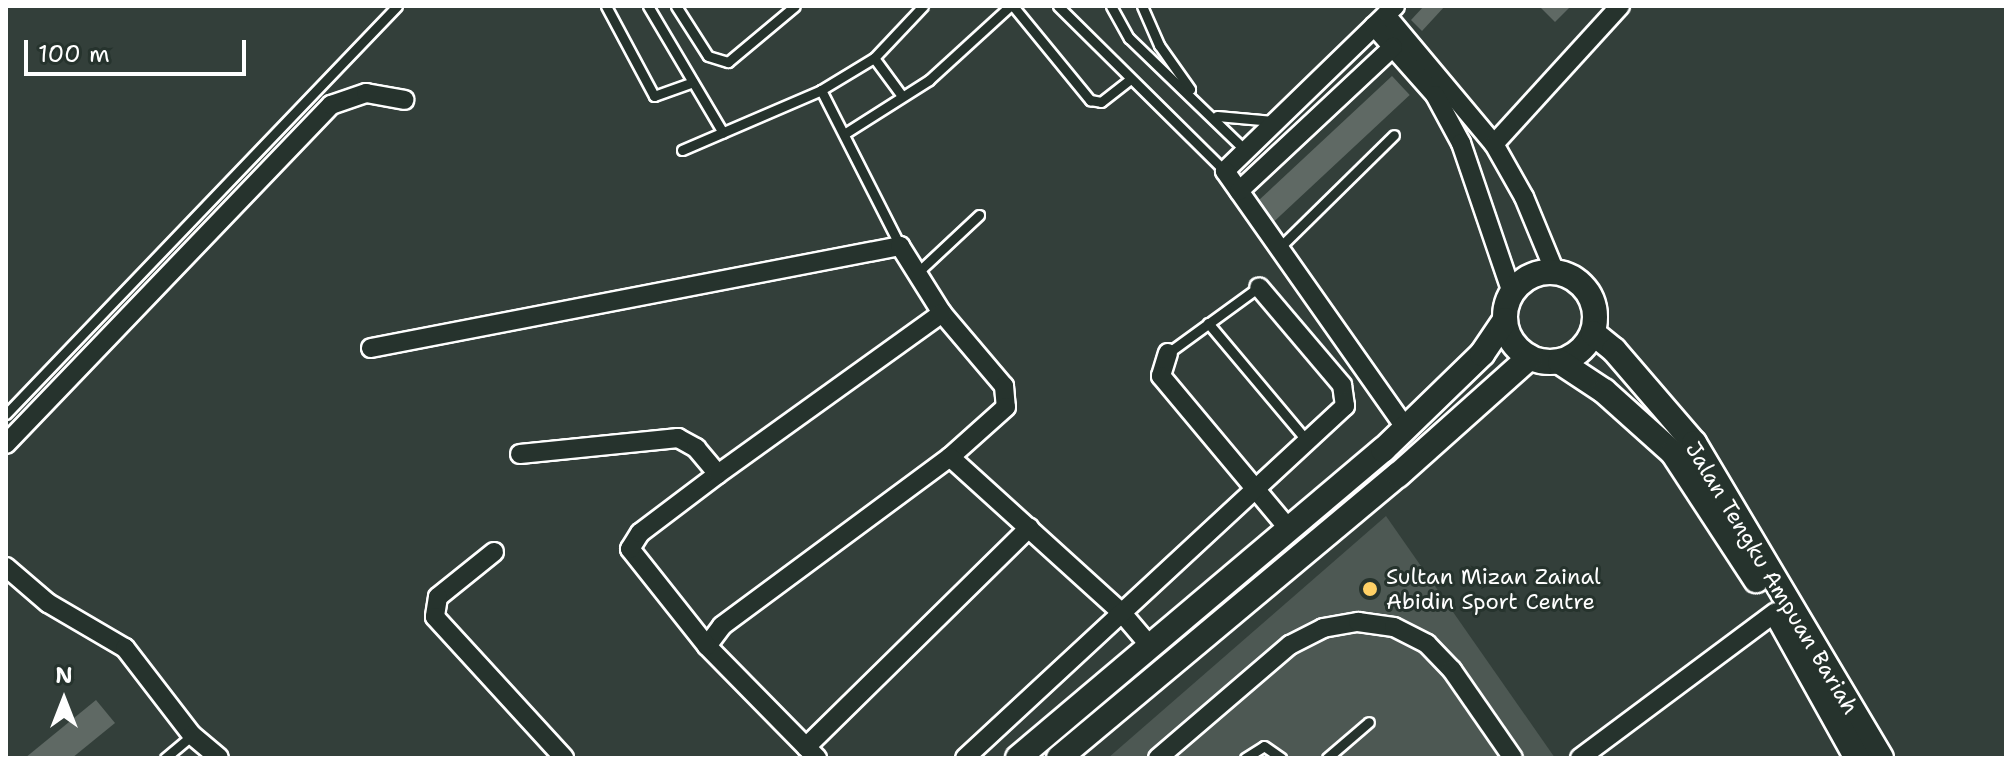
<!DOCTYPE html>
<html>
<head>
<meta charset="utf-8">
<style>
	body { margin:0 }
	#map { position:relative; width:2012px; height:764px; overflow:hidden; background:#333f3a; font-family:"Shantell Sans",sans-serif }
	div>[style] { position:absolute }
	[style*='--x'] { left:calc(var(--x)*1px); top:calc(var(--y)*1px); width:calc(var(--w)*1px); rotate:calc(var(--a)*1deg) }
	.green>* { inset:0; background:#4d5853 }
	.building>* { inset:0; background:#5f6964; transform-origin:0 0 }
	.roads { filter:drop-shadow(2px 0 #fff) drop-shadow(-2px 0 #fff) drop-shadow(0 2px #fff) drop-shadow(0 -2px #fff) }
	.lane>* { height:9px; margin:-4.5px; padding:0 4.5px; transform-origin:4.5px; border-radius:4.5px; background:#26332d }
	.street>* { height:18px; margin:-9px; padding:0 9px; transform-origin:9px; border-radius:9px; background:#26332d }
	.secondary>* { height:24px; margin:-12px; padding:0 12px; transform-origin:12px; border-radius:12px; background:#26332d }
	.secondary>.ring { margin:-12px; padding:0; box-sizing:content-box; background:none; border:24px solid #26332d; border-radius:50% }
	.dots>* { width:22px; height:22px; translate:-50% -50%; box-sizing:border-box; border:4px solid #26332d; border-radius:50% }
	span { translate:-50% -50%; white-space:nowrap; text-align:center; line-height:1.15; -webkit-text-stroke:6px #26332d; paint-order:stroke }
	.poi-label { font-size:22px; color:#fff }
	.left { translate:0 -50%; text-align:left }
	.street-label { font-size:22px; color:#fff }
	.frame { position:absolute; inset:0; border:8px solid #fff; pointer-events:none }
	.north { position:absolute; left:24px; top:660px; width:80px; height:80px; -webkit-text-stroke:6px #26332d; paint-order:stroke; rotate:0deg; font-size:22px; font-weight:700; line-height:32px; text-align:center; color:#fff }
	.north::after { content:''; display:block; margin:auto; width:28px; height:36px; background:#fff; clip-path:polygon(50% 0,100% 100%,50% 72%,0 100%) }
	.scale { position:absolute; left:24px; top:40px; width:222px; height:36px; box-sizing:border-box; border:4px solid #fff; border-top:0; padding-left:10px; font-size:24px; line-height:28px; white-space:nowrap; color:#fff; -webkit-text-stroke:6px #26332d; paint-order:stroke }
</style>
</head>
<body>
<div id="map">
	<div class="green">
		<div style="clip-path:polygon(1386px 516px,1555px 758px,1108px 758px)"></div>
	</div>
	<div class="building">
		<div style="clip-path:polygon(1424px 6px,1445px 6px,1422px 31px,1411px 20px)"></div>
		<div style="clip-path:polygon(1539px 6px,1567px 6px,1569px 8px,1555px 22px)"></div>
		<div style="left:1392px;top:76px;width:26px;height:187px;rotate:47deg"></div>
		<div style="clip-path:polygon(96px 700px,115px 723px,72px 758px,25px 758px)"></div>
	</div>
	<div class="roads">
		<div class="lane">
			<div style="--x:606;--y:6;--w:102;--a:61.9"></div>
			<div style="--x:654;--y:96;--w:41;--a:-19.7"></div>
			<div style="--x:648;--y:6;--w:147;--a:59.4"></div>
			<div style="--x:676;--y:6;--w:59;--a:57.4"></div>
			<div style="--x:708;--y:56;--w:21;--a:17"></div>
			<div style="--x:728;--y:62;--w:87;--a:-39.9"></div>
			<div style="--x:1013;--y:6;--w:122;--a:50.7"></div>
			<div style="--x:1090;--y:100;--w:11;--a:10"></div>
			<div style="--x:1101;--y:102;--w:37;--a:-38"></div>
			<div style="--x:1058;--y:6;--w:235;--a:44.7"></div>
			<div style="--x:1111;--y:6;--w:37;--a:61"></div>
			<div style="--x:1129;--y:38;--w:163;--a:44"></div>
			<div style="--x:1142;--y:6;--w:43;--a:66.4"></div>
			<div style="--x:1159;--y:45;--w:54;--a:54.8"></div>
			<div style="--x:874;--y:58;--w:47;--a:53.6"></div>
			<div style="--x:821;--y:90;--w:175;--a:63.1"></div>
			<div style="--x:1217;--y:116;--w:56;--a:5.1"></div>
			<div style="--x:844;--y:134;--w:101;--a:-32.4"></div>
			<div style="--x:929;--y:80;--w:110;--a:-42.4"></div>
			<div style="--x:682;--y:150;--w:151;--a:-23.3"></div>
			<div style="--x:821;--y:90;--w:62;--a:-31.1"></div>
			<div style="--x:874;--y:58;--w:71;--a:-46.7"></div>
			<div style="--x:1279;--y:248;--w:161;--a:-44.5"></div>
			<div style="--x:917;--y:273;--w:85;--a:-43.1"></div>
			<div style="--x:1208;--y:323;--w:154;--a:50"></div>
			<div style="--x:1168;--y:353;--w:112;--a:-36"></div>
			<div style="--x:6;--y:414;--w:565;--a:-46.22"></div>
			<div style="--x:165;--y:758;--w:35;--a:-40"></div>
			<div style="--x:1245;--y:758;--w:22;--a:-32"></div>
			<div style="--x:1264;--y:746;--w:21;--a:35"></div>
			<div style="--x:1327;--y:758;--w:55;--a:-40.6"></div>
		</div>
		<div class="street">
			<div style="--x:1395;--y:6;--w:237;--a:135.9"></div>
			<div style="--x:1225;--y:171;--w:315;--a:54.9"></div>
			<div style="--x:1386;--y:15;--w:168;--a:50.1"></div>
			<div style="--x:1494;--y:144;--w:61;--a:60.5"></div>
			<div style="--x:1524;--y:197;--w:81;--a:67.5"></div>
			<div style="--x:1374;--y:26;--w:92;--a:48.5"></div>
			<div style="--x:1435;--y:95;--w:55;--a:61.6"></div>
			<div style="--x:1461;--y:143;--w:158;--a:71.2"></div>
			<div style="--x:1494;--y:144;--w:187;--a:-47.6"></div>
			<div style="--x:1239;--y:191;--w:211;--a:-43.1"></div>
			<div style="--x:371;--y:348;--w:539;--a:-10.91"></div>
			<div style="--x:900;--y:246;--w:79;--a:57.9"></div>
			<div style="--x:942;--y:313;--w:96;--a:49.7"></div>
			<div style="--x:1004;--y:386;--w:21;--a:85"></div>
			<div style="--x:1006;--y:407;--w:75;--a:138.2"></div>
			<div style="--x:950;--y:457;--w:284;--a:143.5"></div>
			<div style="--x:722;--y:626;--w:25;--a:127"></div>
			<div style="--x:1168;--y:353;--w:24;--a:107"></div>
			<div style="--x:1161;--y:376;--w:199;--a:50.1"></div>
			<div style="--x:6;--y:444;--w:470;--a:-46.2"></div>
			<div style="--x:331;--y:105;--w:37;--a:-19"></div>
			<div style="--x:366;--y:93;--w:39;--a:10"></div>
			<div style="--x:520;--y:454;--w:159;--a:-5.8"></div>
			<div style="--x:678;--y:438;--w:21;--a:29"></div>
			<div style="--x:696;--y:448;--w:34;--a:50"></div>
			<div style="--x:950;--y:457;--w:232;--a:42.2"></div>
			<div style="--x:1122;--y:613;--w:43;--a:49.7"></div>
			<div style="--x:494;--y:552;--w:72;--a:141.2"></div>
			<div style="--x:438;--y:597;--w:20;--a:99"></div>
			<div style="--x:435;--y:617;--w:191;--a:47.5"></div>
			<div style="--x:6;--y:567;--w:55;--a:40.6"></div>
			<div style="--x:48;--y:603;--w:89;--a:30.3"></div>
			<div style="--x:125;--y:648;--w:110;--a:52.4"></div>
			<div style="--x:192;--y:735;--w:35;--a:40"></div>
			<div style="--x:806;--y:747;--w:313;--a:-44.5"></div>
			<div style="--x:817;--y:758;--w:157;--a:-134.5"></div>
			<div style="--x:707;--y:646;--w:124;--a:-128.4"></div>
			<div style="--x:630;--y:549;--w:19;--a:-58"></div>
			<div style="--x:640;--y:533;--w:98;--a:-37.1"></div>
			<div style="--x:718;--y:474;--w:276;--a:-35.7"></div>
			<div style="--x:965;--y:758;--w:518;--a:-42.81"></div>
			<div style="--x:1345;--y:406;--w:21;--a:-98"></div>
			<div style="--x:1342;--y:385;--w:128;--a:-130.3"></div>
			<div style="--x:1158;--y:758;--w:174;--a:-40.6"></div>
			<div style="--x:1290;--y:645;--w:37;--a:-27"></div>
			<div style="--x:1323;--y:628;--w:36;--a:-10"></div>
			<div style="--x:1358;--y:622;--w:36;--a:8"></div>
			<div style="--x:1394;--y:627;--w:37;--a:27"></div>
			<div style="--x:1427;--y:644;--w:36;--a:46"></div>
			<div style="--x:1452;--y:670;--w:107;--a:55.3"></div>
			<div style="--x:1580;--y:758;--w:244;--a:-36.7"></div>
		</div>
		<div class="secondary">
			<div class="ring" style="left:1505px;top:272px;width:66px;height:66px"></div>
			<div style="--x:1593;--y:333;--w:27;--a:39"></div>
			<div style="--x:1614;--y:350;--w:123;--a:49.3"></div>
			<div style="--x:1694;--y:443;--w:366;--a:59.3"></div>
			<div style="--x:1560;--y:362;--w:53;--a:33.4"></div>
			<div style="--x:1604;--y:391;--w:93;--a:41.9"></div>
			<div style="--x:1673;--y:453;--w:152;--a:56.8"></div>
			<div style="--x:1779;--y:618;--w:160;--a:60.9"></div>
			<div style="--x:1018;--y:758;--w:478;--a:-40.2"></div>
			<div style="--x:1383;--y:450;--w:138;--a:-44.1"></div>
			<div style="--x:1482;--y:354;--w:41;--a:-55.9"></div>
			<div style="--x:1059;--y:758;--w:442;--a:-39.9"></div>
			<div style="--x:1398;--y:475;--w:176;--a:-41.8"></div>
		</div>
	</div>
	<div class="dots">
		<div style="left:1370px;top:589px;background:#ffd166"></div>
	</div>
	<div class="poi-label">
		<span class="left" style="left:1386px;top:589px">Sultan Mizan Zainal<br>Abidin Sport Centre</span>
	</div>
	<div class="street-label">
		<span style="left:1772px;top:578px;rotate:59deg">Jalan Tengku Ampuan Bariah</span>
	</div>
	<div class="frame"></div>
	<div class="north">N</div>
	<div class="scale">100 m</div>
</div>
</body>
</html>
